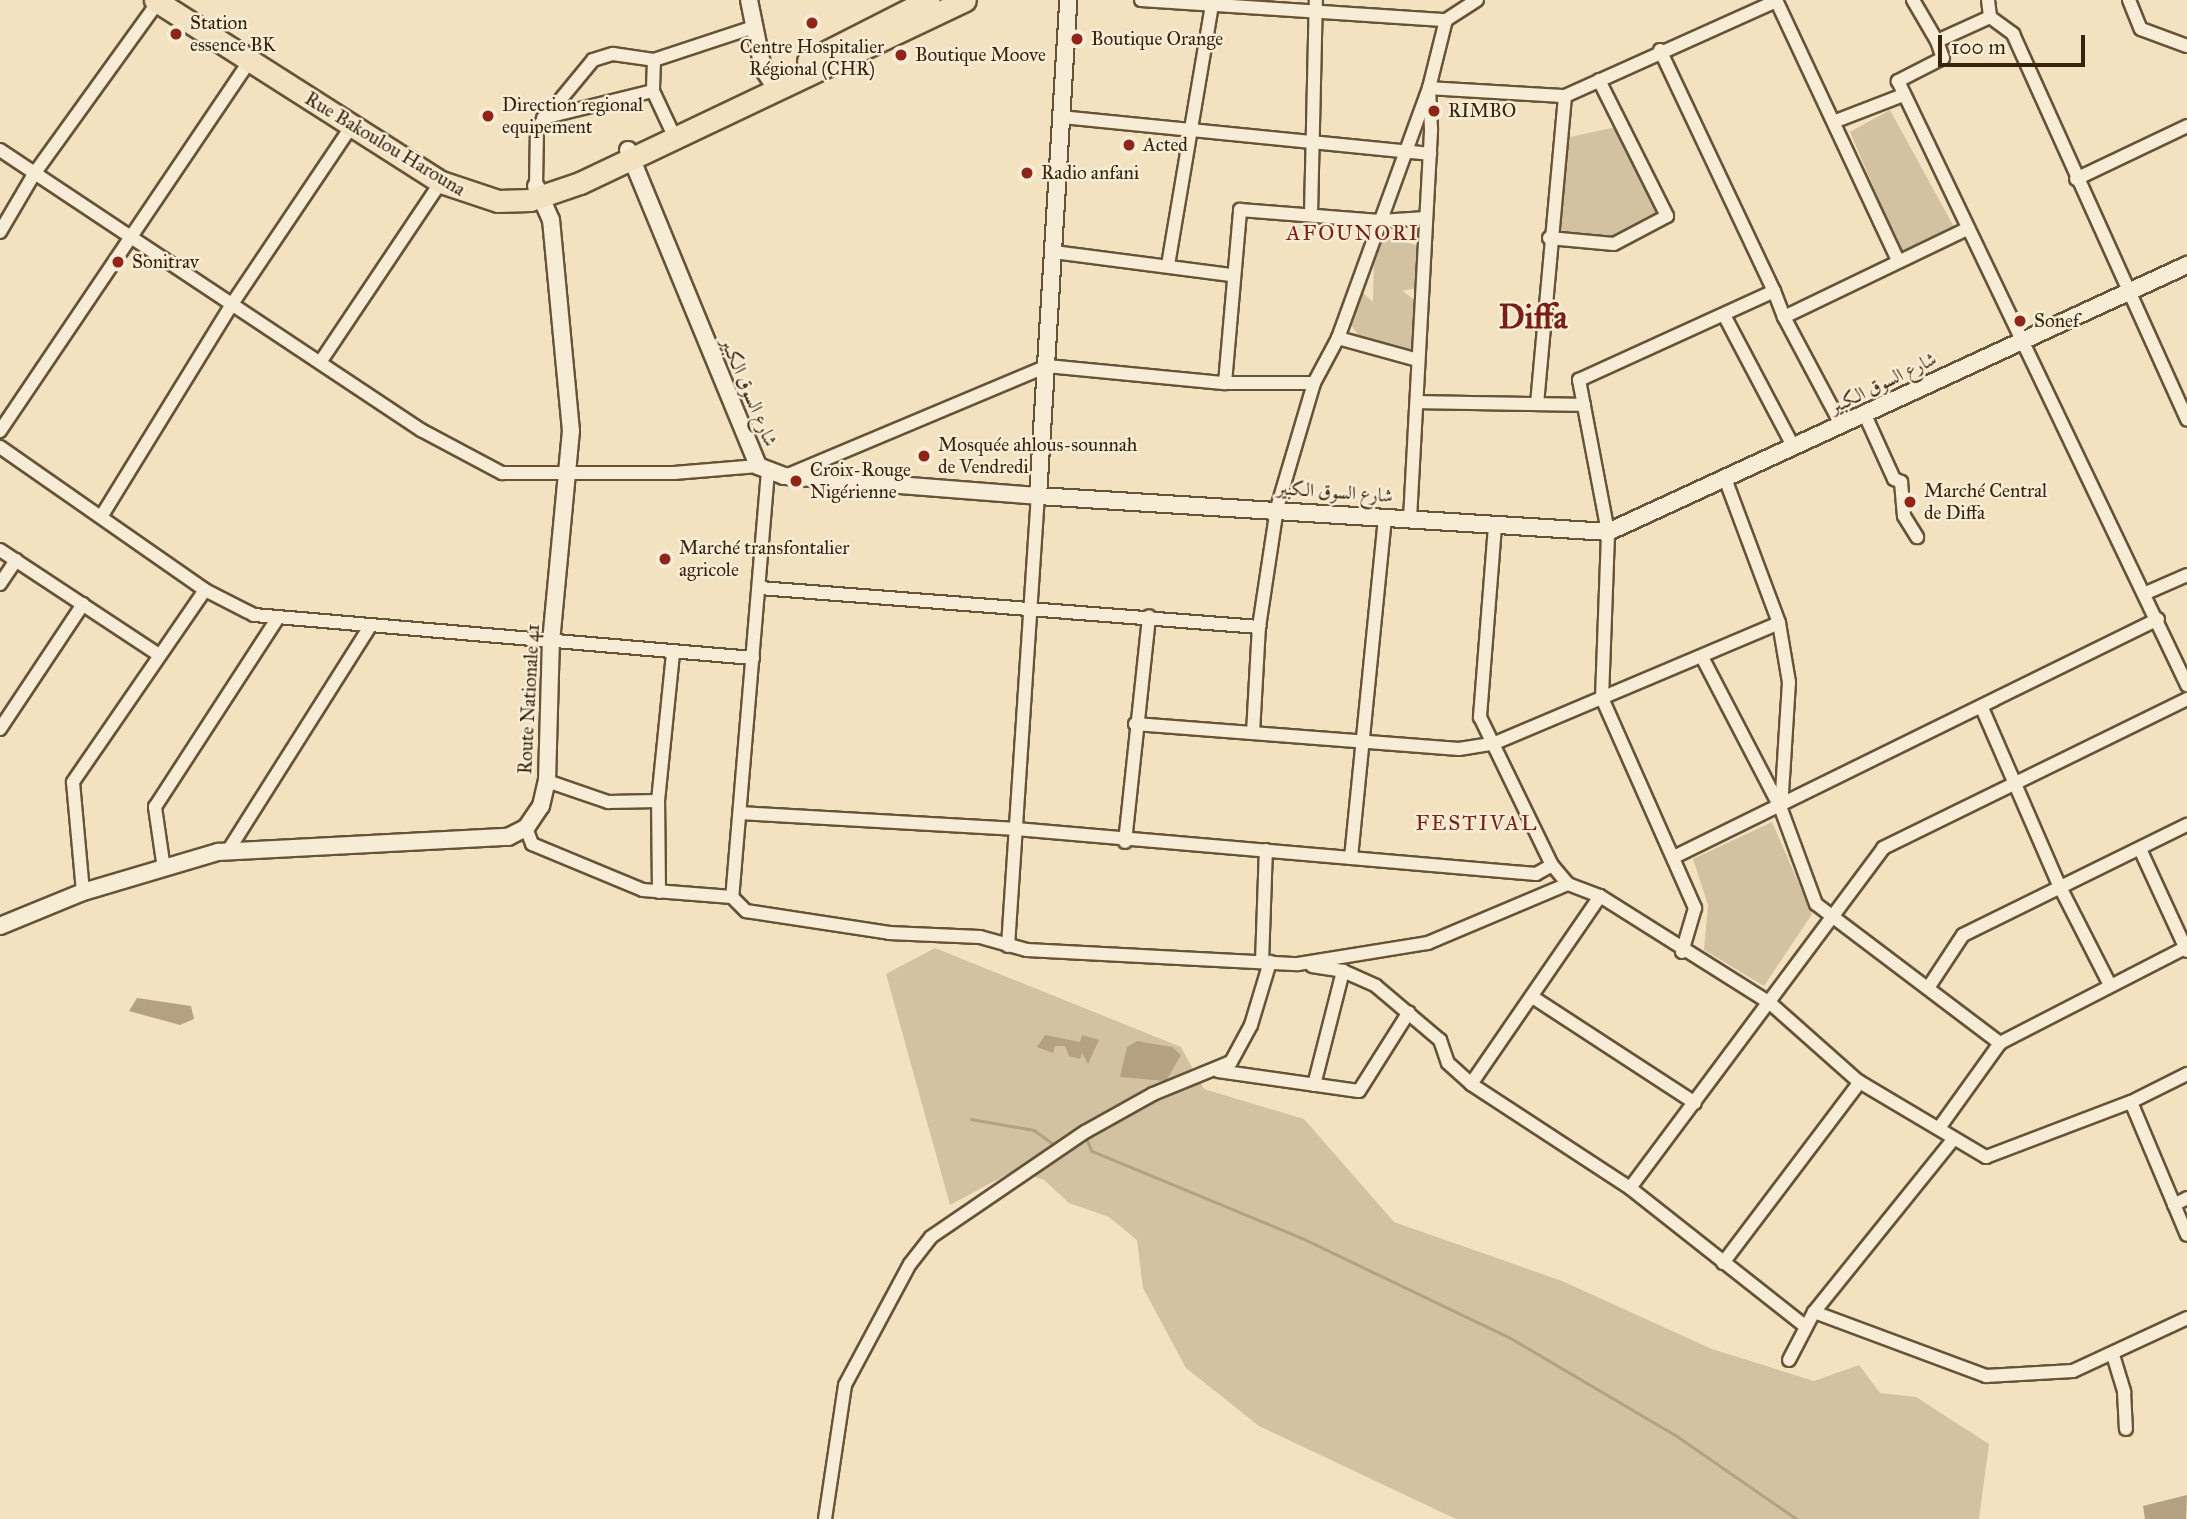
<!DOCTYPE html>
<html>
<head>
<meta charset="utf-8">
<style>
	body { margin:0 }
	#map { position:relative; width:2187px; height:1519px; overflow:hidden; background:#f3e2c0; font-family:"IM FELL Great Primer",Amiri,serif }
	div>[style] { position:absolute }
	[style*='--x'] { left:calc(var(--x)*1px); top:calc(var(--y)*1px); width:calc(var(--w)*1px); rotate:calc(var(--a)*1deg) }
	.green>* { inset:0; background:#d3c2a1 }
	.water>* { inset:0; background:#b3a182 }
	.stream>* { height:2.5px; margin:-1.25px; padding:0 1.25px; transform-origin:1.25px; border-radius:1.25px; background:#b3a182 }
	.roads { filter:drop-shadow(2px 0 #665338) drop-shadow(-2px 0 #665338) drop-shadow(0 2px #665338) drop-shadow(0 -2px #665338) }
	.street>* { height:12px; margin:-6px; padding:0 6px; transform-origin:6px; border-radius:6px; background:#f7ecd6 }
	.secondary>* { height:16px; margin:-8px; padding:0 8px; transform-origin:8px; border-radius:8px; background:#f7ecd6 }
	.highway>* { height:21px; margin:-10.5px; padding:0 10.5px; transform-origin:10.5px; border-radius:10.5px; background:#f3e2c0 }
	.dots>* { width:19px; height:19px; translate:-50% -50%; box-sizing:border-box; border:4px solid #f7ecd6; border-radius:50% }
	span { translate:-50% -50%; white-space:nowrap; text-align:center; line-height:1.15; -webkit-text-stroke:5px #f7ecd6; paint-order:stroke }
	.poi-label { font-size:19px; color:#37230b }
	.left { translate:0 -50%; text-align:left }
	.street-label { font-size:19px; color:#37230b }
	.neighbourhood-label { font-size:21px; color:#7a1f14; letter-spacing:2px }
	.town-label { font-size:33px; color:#7a1f14; font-weight:700 }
	.scale { position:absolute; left:1938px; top:35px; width:147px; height:32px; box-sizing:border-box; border:4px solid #37230b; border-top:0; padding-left:9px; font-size:21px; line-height:24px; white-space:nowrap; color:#37230b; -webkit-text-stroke:5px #f7ecd6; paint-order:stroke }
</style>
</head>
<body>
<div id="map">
	<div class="green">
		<div style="clip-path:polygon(1890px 110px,1954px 227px,1902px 254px,1850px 132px)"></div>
		<div style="clip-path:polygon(1625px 125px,1664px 216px,1612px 241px,1549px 237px,1561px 139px)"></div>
		<div style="clip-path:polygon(1389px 229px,1393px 239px,1419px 246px,1424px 258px,1415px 288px,1403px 291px,1414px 300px,1413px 351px,1361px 339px,1352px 326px,1358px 296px,1362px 292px,1373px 302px,1374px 249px,1378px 234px)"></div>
		<div style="clip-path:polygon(1772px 822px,1812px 914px,1764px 986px,1704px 950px,1708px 905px,1693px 859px)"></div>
		<div style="clip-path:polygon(935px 948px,1181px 1047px,1204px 1089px,1304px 1119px,1394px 1222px,1562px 1281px,1712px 1349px,1814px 1381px,1859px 1365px,1880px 1393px,1916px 1397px,1989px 1444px,1979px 1519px,1456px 1519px,1259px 1426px,1186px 1368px,1143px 1288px,1137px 1240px,1109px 1217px,1069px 1203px,1044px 1180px,1015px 1170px,950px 1205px,886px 974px)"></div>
	</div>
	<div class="water">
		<div style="clip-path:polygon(137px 998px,191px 1006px,194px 1019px,180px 1025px,129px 1011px)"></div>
		<div style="clip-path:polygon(1045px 1035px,1080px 1042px,1082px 1035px,1099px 1040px,1088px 1064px,1082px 1053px,1080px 1059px,1069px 1056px,1065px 1046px,1055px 1046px,1053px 1053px,1037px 1047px)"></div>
		<div style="clip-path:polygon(1137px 1041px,1172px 1047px,1181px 1055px,1166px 1081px,1120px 1077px,1127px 1047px)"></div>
		<div style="clip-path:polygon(2187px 1495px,2186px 1519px,2145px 1519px,2143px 1506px)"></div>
	</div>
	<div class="stream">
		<div style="--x:971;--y:1119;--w:64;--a:9.9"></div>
		<div style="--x:1034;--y:1130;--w:26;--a:36"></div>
		<div style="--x:1081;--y:1140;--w:6;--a:0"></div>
		<div style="--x:1087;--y:1140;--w:12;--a:66"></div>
		<div style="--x:1092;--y:1151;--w:227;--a:22.5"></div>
		<div style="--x:1302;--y:1238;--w:229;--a:25.6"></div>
		<div style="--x:1509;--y:1337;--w:195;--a:30.5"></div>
		<div style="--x:1677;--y:1436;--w:146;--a:34.7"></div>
	</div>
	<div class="roads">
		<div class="street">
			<div style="--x:1141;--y:0;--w:306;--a:3.8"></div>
			<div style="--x:1446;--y:20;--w:37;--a:-33"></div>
			<div style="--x:1776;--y:0;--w:288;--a:64.9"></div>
			<div style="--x:1913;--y:0;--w:48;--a:59.7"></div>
			<div style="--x:1988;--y:0;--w:17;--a:83"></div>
			<div style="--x:1990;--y:17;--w:58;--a:155.6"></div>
			<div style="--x:1937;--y:41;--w:18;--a:71"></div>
			<div style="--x:1943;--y:58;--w:51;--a:152.9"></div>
			<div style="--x:1898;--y:81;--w:670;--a:64.43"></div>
			<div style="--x:2129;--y:0;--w:31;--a:68"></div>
			<div style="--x:2141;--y:29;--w:49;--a:20.3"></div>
			<div style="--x:1990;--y:17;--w:29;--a:36"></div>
			<div style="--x:2013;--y:34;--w:423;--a:65.7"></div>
			<div style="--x:1660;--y:50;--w:267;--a:64.7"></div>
			<div style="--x:654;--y:60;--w:102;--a:-18.3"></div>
			<div style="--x:1061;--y:117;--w:371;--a:5.7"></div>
			<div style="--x:543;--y:118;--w:113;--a:-13.8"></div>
			<div style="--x:653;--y:91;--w:52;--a:64.9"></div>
			<div style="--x:1836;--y:121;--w:72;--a:-21.2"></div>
			<div style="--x:0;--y:150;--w:506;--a:33.63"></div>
			<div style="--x:421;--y:430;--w:92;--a:28"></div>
			<div style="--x:502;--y:473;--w:172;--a:0"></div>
			<div style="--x:674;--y:473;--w:84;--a:-4.8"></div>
			<div style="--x:2076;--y:179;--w:123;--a:-25.5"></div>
			<div style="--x:536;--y:186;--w:58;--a:-89"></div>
			<div style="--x:537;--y:128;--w:88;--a:-50.5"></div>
			<div style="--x:593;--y:60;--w:21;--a:-17"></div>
			<div style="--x:613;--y:54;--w:41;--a:8.3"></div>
			<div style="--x:654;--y:60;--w:31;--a:92"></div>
			<div style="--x:1311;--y:214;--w:214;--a:-88.7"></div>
			<div style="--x:0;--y:232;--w:67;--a:-59.6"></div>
			<div style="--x:34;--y:174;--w:212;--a:-54.2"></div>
			<div style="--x:1549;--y:238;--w:65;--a:5.3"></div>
			<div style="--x:1614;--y:244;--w:60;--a:-27.8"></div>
			<div style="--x:1667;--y:216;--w:152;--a:-116.6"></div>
			<div style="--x:1054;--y:252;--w:178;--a:7.4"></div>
			<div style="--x:1168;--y:265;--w:269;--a:-80.4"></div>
			<div style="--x:1724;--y:315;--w:150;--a:62.2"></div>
			<div style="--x:1784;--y:317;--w:123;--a:62"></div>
			<div style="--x:1338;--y:338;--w:83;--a:15.4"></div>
			<div style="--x:321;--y:361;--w:216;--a:-56.2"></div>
			<div style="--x:1225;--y:383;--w:174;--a:-85"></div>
			<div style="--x:1240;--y:210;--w:140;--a:4.5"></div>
			<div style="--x:1380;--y:221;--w:46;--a:-3.7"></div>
			<div style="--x:1418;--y:402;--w:166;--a:1"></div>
			<div style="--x:1537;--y:404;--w:309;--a:-84.8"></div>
			<div style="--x:1865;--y:415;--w:70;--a:65.6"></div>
			<div style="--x:1894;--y:479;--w:8;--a:23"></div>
			<div style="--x:1901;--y:482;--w:34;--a:85"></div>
			<div style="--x:1904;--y:516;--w:25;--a:58"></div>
			<div style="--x:0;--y:431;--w:447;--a:-56"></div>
			<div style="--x:0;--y:447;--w:250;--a:34.9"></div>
			<div style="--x:205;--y:590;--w:55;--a:27"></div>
			<div style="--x:254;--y:615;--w:501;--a:4.93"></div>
			<div style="--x:768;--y:471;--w:428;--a:94.8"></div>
			<div style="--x:732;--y:897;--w:20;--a:45"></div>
			<div style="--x:746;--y:911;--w:145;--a:8.7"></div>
			<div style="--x:889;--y:933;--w:91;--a:2.5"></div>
			<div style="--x:980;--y:937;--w:49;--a:15.5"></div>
			<div style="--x:1027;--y:950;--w:271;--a:3"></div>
			<div style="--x:1298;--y:964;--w:132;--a:-9.2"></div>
			<div style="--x:1428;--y:943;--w:152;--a:-22.9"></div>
			<div style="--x:788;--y:475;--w:281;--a:-22.8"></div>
			<div style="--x:1047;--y:366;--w:179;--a:5.5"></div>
			<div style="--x:1225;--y:383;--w:89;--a:0"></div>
			<div style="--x:1726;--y:481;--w:152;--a:69.5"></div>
			<div style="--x:1779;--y:623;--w:60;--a:80.4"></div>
			<div style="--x:1789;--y:682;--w:127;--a:93.6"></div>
			<div style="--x:101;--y:517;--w:250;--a:-58.4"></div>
			<div style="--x:232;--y:304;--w:213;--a:-56.1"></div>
			<div style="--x:1410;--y:519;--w:391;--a:-86.9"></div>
			<div style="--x:1431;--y:129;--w:41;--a:-92.8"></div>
			<div style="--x:1429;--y:88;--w:70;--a:-76"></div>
			<div style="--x:1495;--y:526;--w:192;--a:94.5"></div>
			<div style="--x:1480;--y:717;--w:165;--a:64.1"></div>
			<div style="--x:1552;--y:865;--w:25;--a:50"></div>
			<div style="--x:1568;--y:884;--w:34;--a:21"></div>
			<div style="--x:1600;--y:896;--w:201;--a:32.2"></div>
			<div style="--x:1770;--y:1003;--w:118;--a:41.6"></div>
			<div style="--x:1858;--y:1081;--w:149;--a:30.7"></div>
			<div style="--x:1986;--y:1157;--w:155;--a:-20.8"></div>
			<div style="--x:2131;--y:1102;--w:63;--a:-26.6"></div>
			<div style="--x:0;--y:550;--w:191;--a:33.4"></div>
			<div style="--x:0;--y:584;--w:29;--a:-56"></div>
			<div style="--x:760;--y:588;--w:501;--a:4.47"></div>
			<div style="--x:2146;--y:593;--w:45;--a:-23.7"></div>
			<div style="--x:1702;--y:657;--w:171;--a:62.5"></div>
			<div style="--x:1781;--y:809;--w:101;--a:69.8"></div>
			<div style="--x:1816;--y:904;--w:231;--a:37.1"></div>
			<div style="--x:1982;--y:708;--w:195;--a:66.5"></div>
			<div style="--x:2060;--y:887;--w:110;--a:63"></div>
			<div style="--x:1135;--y:724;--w:325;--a:4.4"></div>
			<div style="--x:1459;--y:749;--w:36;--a:-9"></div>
			<div style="--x:1495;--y:743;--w:308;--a:-22.9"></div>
			<div style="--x:0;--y:729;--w:150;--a:-56.4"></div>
			<div style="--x:1253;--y:733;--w:106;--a:-86.8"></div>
			<div style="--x:1259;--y:627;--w:120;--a:-81.4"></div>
			<div style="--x:1277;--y:508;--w:130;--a:-73.5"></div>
			<div style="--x:1314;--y:383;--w:51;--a:-61.9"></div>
			<div style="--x:1338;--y:338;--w:266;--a:-70"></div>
			<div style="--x:1429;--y:88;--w:136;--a:3.4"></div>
			<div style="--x:1565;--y:96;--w:231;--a:-24.2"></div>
			<div style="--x:547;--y:781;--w:65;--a:19"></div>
			<div style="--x:608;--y:802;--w:50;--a:-1.1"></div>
			<div style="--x:741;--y:813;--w:275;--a:3.3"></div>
			<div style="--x:1016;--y:829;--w:522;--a:4.95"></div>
			<div style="--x:1536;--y:874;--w:18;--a:-29"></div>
			<div style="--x:526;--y:828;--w:17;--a:69"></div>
			<div style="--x:532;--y:844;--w:120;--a:22.5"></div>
			<div style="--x:643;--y:890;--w:89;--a:4.5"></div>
			<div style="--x:1125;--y:842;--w:227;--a:-83.9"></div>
			<div style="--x:2140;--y:849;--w:112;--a:65.3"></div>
			<div style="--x:228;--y:851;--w:266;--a:-57.7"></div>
			<div style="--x:1676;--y:856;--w:537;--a:-26.18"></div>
			<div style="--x:1351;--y:858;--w:343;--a:-84.3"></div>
			<div style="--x:164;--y:869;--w:63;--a:-98.3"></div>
			<div style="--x:155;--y:807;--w:224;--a:-57"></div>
			<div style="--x:83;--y:892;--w:110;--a:-95.2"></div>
			<div style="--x:73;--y:782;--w:233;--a:-55.5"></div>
			<div style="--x:659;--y:892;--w:91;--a:-90.6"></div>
			<div style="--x:658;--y:801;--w:149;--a:-84.2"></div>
			<div style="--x:1008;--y:946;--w:451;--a:-86.2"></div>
			<div style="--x:1682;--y:952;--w:46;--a:-73.5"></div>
			<div style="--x:1695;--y:908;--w:230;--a:-113.9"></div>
			<div style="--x:1602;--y:698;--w:166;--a:-87.9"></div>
			<div style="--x:1608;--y:532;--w:155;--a:-100.8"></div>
			<div style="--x:1579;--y:380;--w:214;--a:-24.5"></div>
			<div style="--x:1774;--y:291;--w:28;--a:69"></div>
			<div style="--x:1784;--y:317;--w:201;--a:-25.7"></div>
			<div style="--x:1262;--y:962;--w:112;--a:-88"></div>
			<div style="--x:1312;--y:966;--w:31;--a:9"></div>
			<div style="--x:1343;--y:971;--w:36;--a:24"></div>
			<div style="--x:1376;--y:986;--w:84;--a:40.2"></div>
			<div style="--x:1440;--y:1040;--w:24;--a:71"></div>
			<div style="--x:1448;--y:1063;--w:31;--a:42"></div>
			<div style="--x:1471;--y:1084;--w:190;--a:33.2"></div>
			<div style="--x:1630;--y:1188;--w:224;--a:38.3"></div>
			<div style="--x:1930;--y:985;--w:60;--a:-56.6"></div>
			<div style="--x:1963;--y:935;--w:250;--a:-26.2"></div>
			<div style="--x:1534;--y:998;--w:192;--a:33.1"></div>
			<div style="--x:1218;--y:1071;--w:142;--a:8.1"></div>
			<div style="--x:1359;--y:1091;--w:93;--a:-57.7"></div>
			<div style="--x:1471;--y:1084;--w:228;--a:-55.5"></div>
			<div style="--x:1314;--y:1085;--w:118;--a:-75.7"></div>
			<div style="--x:2131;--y:1102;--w:144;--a:67.2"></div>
			<div style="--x:1939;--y:1128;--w:105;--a:-54.3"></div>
			<div style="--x:2000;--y:1043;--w:208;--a:-27.2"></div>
			<div style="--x:1630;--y:1188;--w:424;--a:-53.3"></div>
			<div style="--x:1883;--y:848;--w:339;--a:-26.1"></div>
			<div style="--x:2174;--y:1205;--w:15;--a:-28"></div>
			<div style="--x:1723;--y:1263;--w:227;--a:-52.9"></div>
			<div style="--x:1814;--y:1312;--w:184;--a:20.4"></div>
			<div style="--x:1986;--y:1376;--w:87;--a:-3.3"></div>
			<div style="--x:2073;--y:1371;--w:126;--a:-24.9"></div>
			<div style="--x:2113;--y:1355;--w:39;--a:73"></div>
			<div style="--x:2124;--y:1392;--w:37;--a:87"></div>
			<div style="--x:1789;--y:1360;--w:54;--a:-62.5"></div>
			<div style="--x:1814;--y:1312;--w:221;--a:-51.1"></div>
			<div style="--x:825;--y:1519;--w:135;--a:-81.5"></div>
			<div style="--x:845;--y:1385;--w:137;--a:-61.8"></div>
			<div style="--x:910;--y:1264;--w:34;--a:-52"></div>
			<div style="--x:931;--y:1237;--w:186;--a:-34.3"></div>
			<div style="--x:1085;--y:1132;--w:78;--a:-29.2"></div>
			<div style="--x:1153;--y:1094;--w:84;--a:-22.3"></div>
			<div style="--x:1231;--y:1062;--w:42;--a:-61.6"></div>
			<div style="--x:1251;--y:1025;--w:66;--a:-73.2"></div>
		</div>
		<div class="secondary">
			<div style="--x:749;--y:0;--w:70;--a:78.5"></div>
			<div style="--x:763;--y:69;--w:27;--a:56"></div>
			<div style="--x:628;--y:150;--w:342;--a:67.6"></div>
			<div style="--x:758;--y:466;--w:28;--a:21"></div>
			<div style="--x:784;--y:476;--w:255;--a:4.5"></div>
			<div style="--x:1038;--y:496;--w:571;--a:3.61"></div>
			<div style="--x:1608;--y:532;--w:638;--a:-24.76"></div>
			<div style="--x:1038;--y:496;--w:497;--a:-86.5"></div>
			<div style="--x:0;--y:926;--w:90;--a:-22.3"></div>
			<div style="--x:83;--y:892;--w:141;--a:-16.5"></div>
			<div style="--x:218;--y:852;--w:290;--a:-3"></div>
			<div style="--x:508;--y:837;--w:20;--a:-27"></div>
			<div style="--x:526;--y:828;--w:27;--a:-56"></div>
			<div style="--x:541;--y:806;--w:26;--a:-77"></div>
			<div style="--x:547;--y:781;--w:139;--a:-88.4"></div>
			<div style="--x:551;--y:642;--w:212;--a:-84.6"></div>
			<div style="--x:571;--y:431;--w:212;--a:-95.4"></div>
			<div style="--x:551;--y:220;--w:37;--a:-114"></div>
		</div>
		<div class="highway">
			<div style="--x:155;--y:0;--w:339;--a:32.5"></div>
			<div style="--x:441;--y:182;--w:60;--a:18.4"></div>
			<div style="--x:498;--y:201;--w:32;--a:-2"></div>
			<div style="--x:530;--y:200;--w:53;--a:-18.8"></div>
			<div style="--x:580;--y:183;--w:426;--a:-25.4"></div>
			<div style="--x:808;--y:61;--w:135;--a:-26.9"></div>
		</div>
	</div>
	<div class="dots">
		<div style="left:812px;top:23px;background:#8f2418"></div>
		<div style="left:176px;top:34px;background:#8f2418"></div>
		<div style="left:1077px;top:39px;background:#8f2418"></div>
		<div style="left:901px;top:55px;background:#8f2418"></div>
		<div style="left:1434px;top:111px;background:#8f2418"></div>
		<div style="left:488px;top:116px;background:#8f2418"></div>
		<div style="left:1129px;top:145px;background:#8f2418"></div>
		<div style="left:1027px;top:173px;background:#8f2418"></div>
		<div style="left:118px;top:262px;background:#8f2418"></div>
		<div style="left:2020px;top:321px;background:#8f2418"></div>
		<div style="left:924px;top:456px;background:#8f2418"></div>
		<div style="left:796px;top:481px;background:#8f2418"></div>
		<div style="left:1910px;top:502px;background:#8f2418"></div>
		<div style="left:665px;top:559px;background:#8f2418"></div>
	</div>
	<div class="poi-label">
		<span class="left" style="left:190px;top:34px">Station<br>essence BK</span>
		<span class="left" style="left:1091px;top:39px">Boutique Orange</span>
		<span style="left:812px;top:58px">Centre Hospitalier<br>Régional (CHR)</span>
		<span class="left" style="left:915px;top:55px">Boutique Moove</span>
		<span class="left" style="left:502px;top:116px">Direction regional<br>equipement</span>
		<span class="left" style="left:1448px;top:111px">RIMBO</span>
		<span class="left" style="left:1143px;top:145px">Acted</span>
		<span class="left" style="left:1041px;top:173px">Radio anfani</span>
		<span class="left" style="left:132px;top:262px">Sonitrav</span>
		<span class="left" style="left:2034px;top:321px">Sonef</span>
		<span class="left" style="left:938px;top:456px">Mosquée ahlous-sounnah<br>de Vendredi</span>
		<span class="left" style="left:810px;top:481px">Croix-Rouge<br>Nigérienne</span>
		<span class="left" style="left:1924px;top:502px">Marché Central<br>de Diffa</span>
		<span class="left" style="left:679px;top:559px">Marché transfontalier<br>agricole</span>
	</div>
	<div class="street-label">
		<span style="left:385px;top:144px;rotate:31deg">Rue Bakoulou Harouna</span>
		<span style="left:1883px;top:383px;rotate:-26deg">شارع السوق الكبير</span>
		<span style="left:749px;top:392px;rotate:67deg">شارع السوق الكبير</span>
		<span style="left:1335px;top:492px;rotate:4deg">شارع السوق الكبير</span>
		<span style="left:529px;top:699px;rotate:-87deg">Route Nationale 41</span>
	</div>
	<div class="neighbourhood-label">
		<span style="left:1353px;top:233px">AFOUNORI</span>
		<span style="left:1477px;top:823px">FESTIVAL</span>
	</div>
	<div class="town-label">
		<span style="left:1533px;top:318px">Diffa</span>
	</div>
	<div class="scale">100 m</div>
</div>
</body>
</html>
